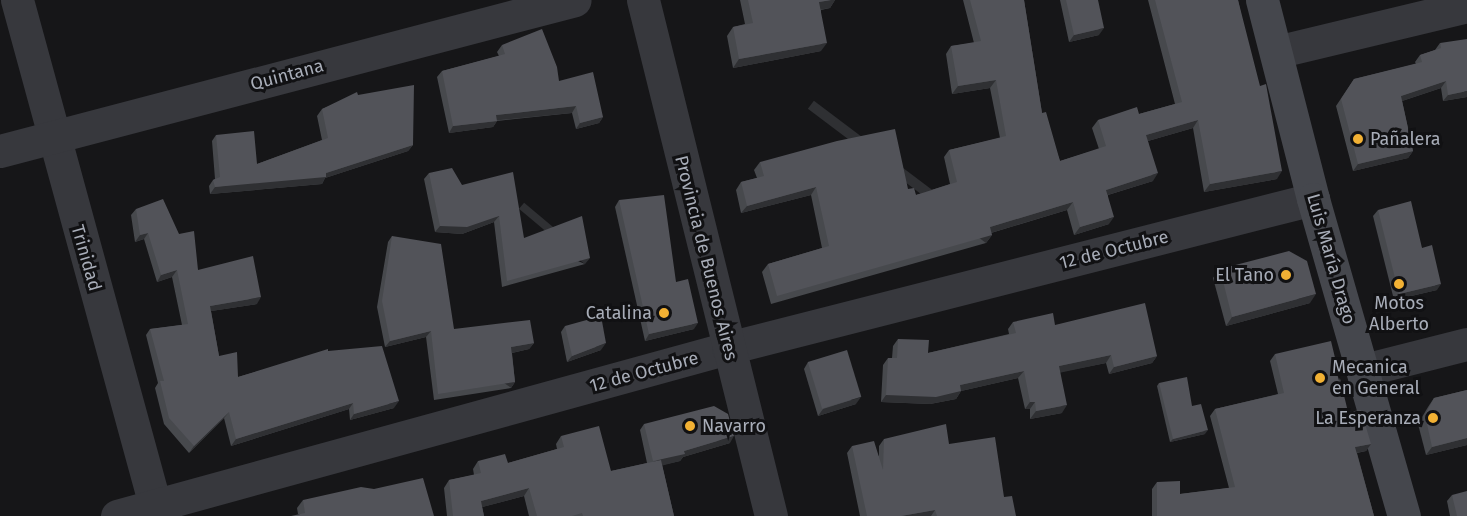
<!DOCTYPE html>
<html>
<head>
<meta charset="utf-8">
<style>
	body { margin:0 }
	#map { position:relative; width:1467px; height:516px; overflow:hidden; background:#161618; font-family:"Fira Sans",sans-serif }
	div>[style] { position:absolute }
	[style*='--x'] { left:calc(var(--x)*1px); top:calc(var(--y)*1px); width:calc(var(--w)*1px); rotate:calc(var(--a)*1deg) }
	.minor>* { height:33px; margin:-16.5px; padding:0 16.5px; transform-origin:16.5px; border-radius:16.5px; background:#37383d }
	.tertiary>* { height:33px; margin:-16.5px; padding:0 16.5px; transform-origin:16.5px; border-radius:16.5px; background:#37383d }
	.secondary>* { height:33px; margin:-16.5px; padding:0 16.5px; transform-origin:16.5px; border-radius:16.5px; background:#45474d }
	.wall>* { inset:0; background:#47494d }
	.shaded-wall>* { inset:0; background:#2f3033; transform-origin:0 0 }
	.building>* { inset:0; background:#525359; transform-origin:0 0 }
	.dots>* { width:16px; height:16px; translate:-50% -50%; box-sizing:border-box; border:3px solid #111113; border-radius:50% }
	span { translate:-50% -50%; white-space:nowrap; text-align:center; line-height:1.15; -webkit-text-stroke:6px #111113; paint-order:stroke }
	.street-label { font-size:18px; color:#a8adb8 }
	.poi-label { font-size:18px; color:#a8adb8 }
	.left { translate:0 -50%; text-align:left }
	.right { translate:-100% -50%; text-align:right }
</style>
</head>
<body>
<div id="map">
	<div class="minor">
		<div style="--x:17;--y:0;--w:535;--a:74.72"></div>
		<div style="--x:1276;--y:52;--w:196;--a:-13.5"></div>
		<div style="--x:0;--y:151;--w:594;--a:-14.71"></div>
		<div style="--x:1364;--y:370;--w:106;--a:-14.2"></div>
		<div style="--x:117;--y:516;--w:634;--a:-15.37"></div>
		<div style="--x:728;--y:348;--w:604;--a:-14.29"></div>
	</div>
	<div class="tertiary">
		<div style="--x:643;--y:0;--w:532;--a:76.07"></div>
	</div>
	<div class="secondary">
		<div style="--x:1262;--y:0;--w:205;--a:75.6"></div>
		<div style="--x:1313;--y:199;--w:330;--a:74"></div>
	</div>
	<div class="wall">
		<div style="clip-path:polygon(740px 0,835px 0,830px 8px,821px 10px,821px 51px,733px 68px,727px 36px,733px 27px,745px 24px)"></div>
		<div style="clip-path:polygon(963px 0,1024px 0,1042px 113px,1060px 161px,1099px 149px,1092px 128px,1098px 120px,1139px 114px,1175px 104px,1148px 0,1238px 0,1277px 179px,1204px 192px,1193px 128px,1148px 141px,1153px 181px,1108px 195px,1109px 224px,1074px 235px,1067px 210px,991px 233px,992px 235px,986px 243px,771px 304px,762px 272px,768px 264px,822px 248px,811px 195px,741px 213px,736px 190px,741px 182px,757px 178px,754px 170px,760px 162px,908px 189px,916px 195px,950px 184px,944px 157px,949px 150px,1000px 138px,990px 88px,952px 94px,946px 54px,951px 46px,974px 43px)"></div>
		<div style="clip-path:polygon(1060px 0,1098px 0,1099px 35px,1069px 42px)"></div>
		<div style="clip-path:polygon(1440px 43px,1467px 97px,1443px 101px,1441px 88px,1402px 101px,1413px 151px,1408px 158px,1353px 171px,1336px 106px,1354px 79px,1416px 64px,1415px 62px,1420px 55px,1435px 50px)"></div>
		<div style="clip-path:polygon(502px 45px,559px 81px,603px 117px,599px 123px,576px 129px,572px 113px,497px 121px,493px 127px,449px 133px,437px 77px,442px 71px,499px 56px,497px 52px)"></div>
		<div style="clip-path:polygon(358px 95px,413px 145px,408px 151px,325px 178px,322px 184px,210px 194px,209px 186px,213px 180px,215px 179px,212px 141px,216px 135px,257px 164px,322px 140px,317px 116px,322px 109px)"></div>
		<div style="clip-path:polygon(429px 173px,462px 185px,524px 238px,585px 264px,502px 287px,494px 222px,462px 234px,435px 232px,424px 179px)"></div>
		<div style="clip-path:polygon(619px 200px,676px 282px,694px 329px,645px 341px,615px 207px)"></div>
		<div style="clip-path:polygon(136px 209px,179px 234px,198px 270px,257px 304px,211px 311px,219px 356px,238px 377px,328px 351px,394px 408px,350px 420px,349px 409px,231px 446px,224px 418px,189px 453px,164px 424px,155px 388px,158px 383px,146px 335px,150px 329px,182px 325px,172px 277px,157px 282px,144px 239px,135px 242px,131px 215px)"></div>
		<div style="clip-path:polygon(1378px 210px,1422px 248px,1437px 290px,1394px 300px,1373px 216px)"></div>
		<div style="clip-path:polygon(392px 236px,454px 329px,534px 343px,529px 349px,512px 353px,515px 382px,511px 388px,434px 400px,426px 337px,385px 347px,377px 307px,388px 242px)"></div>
		<div style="clip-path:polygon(1220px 269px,1310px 303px,1226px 326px,1213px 278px)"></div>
		<div style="clip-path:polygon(1013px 322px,1055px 325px,1157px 356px,1152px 363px,1109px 374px,1106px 363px,1060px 372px,1062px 413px,1030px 419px,1030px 409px,1025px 409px,1018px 378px,961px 391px,956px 399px,930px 404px,881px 402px,883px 365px,888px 358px,892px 358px,893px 346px,898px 339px,928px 353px,1009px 334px,1008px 329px)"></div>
		<div style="clip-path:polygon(565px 326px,601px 350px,567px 362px,561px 332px)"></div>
		<div style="clip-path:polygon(1275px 354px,1348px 412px,1371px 444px,1366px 451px,1357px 453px,1374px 516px,1152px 516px,1152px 489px,1157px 482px,1180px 494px,1229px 488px,1210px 416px,1215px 409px,1278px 394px,1270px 361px)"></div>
		<div style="clip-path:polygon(808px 362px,856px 404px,818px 416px,804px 369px)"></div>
		<div style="clip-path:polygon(1159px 383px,1192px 406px,1205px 434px,1170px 442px,1157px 386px)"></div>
		<div style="clip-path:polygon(1467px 390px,1467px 445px,1426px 455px,1418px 424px,1428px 407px,1434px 398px)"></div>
		<div style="clip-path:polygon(644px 424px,730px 443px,683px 457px,680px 461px,662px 465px,674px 516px,529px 516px,524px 496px,482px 507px,484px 516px,447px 516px,444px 488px,449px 480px,474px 475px,473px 469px,478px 461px,508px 463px,557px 449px,556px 444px,561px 436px,611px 471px,647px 463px,640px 430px)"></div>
		<div style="clip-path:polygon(884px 439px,949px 444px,1004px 497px,1016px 516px,860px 516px,847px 453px,852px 446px,879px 456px,879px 446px)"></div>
		<div style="clip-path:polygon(1452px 495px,1467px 516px,1450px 516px,1447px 501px)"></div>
		<div style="clip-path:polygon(303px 500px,434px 516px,298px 514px,297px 508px)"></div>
	</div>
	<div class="shaded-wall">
		<div style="clip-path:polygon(831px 0,835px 0,830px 8px,813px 11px,819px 2px)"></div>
		<div style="clip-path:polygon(1104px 28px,1099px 35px,1069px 42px,1074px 35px)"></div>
		<div style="clip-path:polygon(827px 43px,821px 51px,733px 68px,739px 59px)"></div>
		<div style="clip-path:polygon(996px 80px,990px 88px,952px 94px,958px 86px)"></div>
		<div style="clip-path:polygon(1446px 81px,1441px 88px,1396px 103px,1401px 96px)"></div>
		<div style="clip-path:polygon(1467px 91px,1467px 97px,1443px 101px,1448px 95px)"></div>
		<div style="clip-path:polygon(576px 106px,572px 113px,491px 121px,496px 115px)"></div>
		<div style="clip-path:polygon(603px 117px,599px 123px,576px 129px,580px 123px)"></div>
		<div style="clip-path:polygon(1198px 120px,1193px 128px,1141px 143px,1146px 135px)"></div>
		<div style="clip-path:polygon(497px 121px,493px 127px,449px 133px,453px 126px)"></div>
		<div style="clip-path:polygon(413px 145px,408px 151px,325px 178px,322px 184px,210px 194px,215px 187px,326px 173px)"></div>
		<div style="clip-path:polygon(1413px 151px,1408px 158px,1353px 171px,1358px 164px)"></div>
		<div style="clip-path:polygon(1282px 171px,1277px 179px,1204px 192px,1210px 184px)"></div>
		<div style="clip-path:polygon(1158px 173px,1153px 181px,1101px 197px,1106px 190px)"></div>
		<div style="clip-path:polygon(816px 187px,811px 195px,741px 213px,747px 206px)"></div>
		<div style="clip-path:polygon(1073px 202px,1067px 210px,984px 235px,990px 227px)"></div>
		<div style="clip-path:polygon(499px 216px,494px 222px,462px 234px,435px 232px,440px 226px)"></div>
		<div style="clip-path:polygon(1114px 217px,1109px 224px,1074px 235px,1080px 227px)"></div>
		<div style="clip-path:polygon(148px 233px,144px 239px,135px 242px,140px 235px)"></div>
		<div style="left:992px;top:235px;width:10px;height:223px;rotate:127deg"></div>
		<div style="left:590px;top:258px;width:8px;height:86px;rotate:130deg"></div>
		<div style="clip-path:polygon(177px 270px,172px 277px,157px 282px,161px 275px)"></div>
		<div style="clip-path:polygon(1441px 284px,1437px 290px,1394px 300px,1399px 294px)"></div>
		<div style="clip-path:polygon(1316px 294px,1310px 303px,1226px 326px,1232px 317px)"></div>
		<div style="clip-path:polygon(261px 297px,257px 304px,205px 312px,210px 306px)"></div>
		<div style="clip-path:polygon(698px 323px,694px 329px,645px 341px,649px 334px)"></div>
		<div style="clip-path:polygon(431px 331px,426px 337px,385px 347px,390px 341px)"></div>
		<div style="clip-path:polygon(534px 343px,529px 349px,507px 354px,511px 347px)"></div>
		<div style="clip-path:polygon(606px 343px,601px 350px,567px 362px,572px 356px)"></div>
		<div style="clip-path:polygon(1111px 355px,1106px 363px,1054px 374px,1059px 366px)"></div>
		<div style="clip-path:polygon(1157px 356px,1152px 363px,1109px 374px,1114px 367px)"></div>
		<div style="clip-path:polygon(1024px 371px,1018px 378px,961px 391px,956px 399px,930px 404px,881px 402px,886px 395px,960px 385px)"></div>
		<div style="left:515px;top:382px;width:7px;height:78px;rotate:124deg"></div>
		<div style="clip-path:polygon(861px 397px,856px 404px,818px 416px,823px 409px)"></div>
		<div style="clip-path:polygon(399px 401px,394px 408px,350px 420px,354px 414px)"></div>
		<div style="clip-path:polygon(1030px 402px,1035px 402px,1030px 409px,1025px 409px)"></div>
		<div style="clip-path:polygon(353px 403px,349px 409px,231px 446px,236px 439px)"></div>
		<div style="clip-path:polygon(1067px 405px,1062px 413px,1030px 419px,1036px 411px)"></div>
		<div style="clip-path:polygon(229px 412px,224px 418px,189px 453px,194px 446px)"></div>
		<div style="clip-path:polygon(1208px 430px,1205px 434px,1170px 442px,1173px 439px)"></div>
		<div style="clip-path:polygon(734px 436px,730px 443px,683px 457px,680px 461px,649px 469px,653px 462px,684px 451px)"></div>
		<div style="clip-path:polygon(1467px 438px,1467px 445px,1426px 455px,1432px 447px)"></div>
		<div style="clip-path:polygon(1371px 444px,1366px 451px,1350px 454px,1355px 447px)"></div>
		<div style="clip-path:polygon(529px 488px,524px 496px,475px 509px,481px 501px)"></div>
		<div style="clip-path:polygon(935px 510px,931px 516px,901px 516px)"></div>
	</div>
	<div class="building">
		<div style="clip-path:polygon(748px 0,831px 0,819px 2px,827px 43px,739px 59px,733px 27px,753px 23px)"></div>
		<div style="clip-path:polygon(970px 0,1024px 0,1042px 113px,1046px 112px,1060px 161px,1106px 146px,1098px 120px,1137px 107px,1139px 114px,1182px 102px,1155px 0,1238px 0,1260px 86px,1266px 84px,1282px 171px,1210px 184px,1198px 120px,1146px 135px,1158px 173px,1106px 190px,1114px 217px,1080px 227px,1073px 202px,990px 227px,992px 235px,777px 296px,768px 264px,829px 246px,816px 187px,747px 206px,741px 182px,764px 176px,760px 162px,837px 141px,895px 129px,908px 189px,914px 188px,916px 195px,957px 182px,949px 150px,1006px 136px,996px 80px,958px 86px,951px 46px,981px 41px)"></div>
		<div style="clip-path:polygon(1066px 0,1098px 0,1104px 28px,1074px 35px)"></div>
		<div style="clip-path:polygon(542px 29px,557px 67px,559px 81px,593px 72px,603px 117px,580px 123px,576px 106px,496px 115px,497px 121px,453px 126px,442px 71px,505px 54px,502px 45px)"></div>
		<div style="clip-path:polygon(1467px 39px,1467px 91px,1448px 95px,1446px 81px,1401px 96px,1413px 151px,1358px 164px,1341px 99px,1354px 79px,1422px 62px,1420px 55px,1441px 48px,1440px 43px)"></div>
		<div style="clip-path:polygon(414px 85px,413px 145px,326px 173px,326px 177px,215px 187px,213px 180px,220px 177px,216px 135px,254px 131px,257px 164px,328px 138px,322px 109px,357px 92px,358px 95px)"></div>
		<div style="clip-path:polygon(452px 168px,462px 185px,513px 172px,524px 238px,582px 216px,590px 258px,507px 281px,499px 216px,467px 227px,440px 226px,429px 173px)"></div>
		<div style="clip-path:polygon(664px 195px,676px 282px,688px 279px,698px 323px,649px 334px,619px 200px)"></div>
		<div style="clip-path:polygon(163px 199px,179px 234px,194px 231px,198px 270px,253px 256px,261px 297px,210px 306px,219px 356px,237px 352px,238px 377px,328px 349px,328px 351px,382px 346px,399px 401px,354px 414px,353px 403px,236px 439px,229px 412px,194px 446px,169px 418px,160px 381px,164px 381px,150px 329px,188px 324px,177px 270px,161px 275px,148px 233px,140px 235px,136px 209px)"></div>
		<div style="clip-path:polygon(1411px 201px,1422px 248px,1432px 245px,1441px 284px,1399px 294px,1378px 210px)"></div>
		<div style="clip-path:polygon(392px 236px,441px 244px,454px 329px,530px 320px,534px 343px,511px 347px,515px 382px,438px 394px,431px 331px,390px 341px,382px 301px)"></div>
		<div style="clip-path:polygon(1289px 251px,1307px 261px,1316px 294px,1232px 317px,1220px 269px)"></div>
		<div style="clip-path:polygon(1145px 303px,1157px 356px,1114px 367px,1111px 355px,1059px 366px,1067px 405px,1036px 411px,1035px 402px,1030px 402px,1024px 371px,960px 385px,961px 391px,936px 397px,886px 395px,888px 358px,897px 358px,898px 339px,929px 340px,928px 353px,1016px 333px,1013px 322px,1053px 313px,1055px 325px)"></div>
		<div style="clip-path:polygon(601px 316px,606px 343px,572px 356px,565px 326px)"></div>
		<div style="clip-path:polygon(1331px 341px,1348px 412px,1361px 410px,1371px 444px,1355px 447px,1374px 516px,1157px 516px,1157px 482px,1180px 481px,1180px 494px,1235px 487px,1215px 409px,1284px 393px,1275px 354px)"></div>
		<div style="left:847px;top:350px;width:49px;height:41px;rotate:73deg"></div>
		<div style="clip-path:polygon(1187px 377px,1192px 406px,1201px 404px,1208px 430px,1173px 439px,1159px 383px)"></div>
		<div style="clip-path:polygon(1467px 390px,1467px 438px,1432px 447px,1425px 415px,1434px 398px)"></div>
		<div style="clip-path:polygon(714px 406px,728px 414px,734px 436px,684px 451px,685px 454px,653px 461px,644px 424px)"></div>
		<div style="clip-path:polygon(946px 424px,949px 444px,995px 437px,1004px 497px,1012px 496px,1016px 516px,937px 516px,935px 510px,901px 516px,867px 516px,852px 446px,874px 441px,883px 470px,884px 439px)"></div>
		<div style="clip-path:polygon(599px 426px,611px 471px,661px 460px,674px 516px,583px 516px,582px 513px,572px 516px,537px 516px,529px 488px,481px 501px,484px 516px,453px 516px,449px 480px,481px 473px,478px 461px,505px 454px,508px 463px,564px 447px,561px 436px)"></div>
		<div style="clip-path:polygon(423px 478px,434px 516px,291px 516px,305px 513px,303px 500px,361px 487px,374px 489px)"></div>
		<div style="clip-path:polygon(1467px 491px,1467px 516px,1457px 516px,1452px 495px)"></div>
	</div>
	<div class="dots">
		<div style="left:1358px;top:139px;background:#f2b134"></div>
		<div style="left:1286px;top:275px;background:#f2b134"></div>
		<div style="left:1399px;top:284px;background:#f2b134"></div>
		<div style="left:664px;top:313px;background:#f2b134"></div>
		<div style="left:1320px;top:378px;background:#f2b134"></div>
		<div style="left:1433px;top:418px;background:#f2b134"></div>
		<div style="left:690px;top:426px;background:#f2b134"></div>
	</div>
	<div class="street-label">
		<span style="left:287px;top:75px;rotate:-15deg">Quintana</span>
		<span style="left:1114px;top:250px;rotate:-14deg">12 de Octubre</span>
		<span style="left:86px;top:258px;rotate:74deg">Trinidad</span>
		<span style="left:706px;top:258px;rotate:76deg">Provincia de Buenos Aires</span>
		<span style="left:1331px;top:259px;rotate:74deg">Luis María Drago</span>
		<span style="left:644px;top:372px;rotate:-15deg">12 de Octubre</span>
	</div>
	<div class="poi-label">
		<span class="left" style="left:1370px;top:139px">Pañalera</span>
		<span class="right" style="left:1274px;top:275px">El Tano</span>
		<span style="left:1399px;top:314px">Motos<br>Alberto</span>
		<span class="right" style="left:652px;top:313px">Catalina</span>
		<span class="left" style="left:1332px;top:378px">Mecanica<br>en General</span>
		<span class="right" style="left:1421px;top:418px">La Esperanza</span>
		<span class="left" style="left:702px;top:426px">Navarro</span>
	</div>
</div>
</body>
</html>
